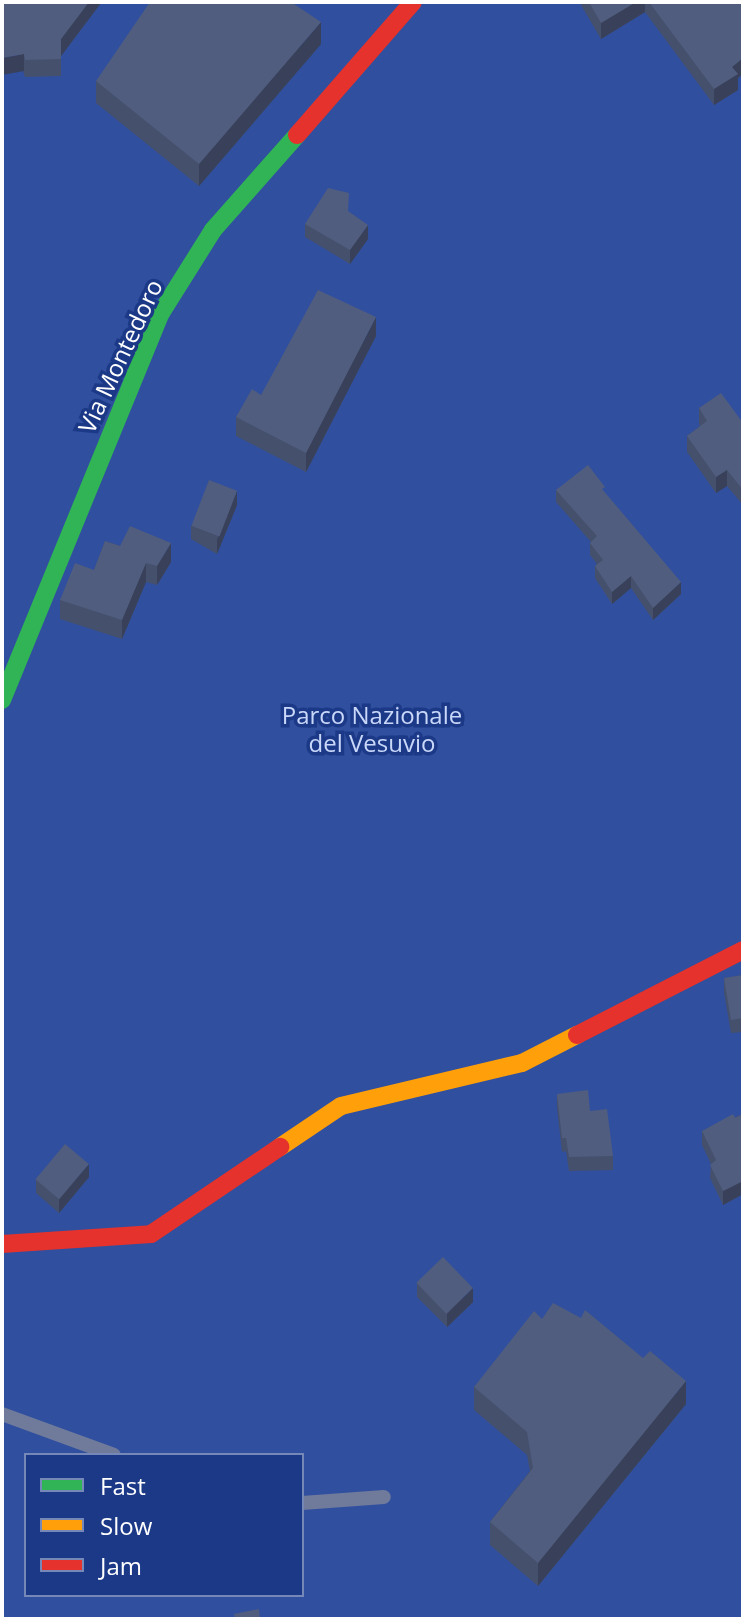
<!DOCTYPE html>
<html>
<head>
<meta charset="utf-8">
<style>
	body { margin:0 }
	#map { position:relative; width:745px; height:1621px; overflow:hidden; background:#34446e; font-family:"Open Sans",sans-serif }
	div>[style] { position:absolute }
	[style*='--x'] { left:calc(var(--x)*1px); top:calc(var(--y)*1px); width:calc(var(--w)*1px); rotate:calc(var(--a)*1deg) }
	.green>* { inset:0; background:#304f9e }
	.lane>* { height:14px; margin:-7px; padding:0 7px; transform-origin:7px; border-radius:7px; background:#707b9c }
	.fast>* { height:18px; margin:-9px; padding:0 9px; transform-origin:9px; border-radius:9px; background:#30b455 }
	.slow>* { height:18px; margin:-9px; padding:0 9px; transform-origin:9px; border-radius:9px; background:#ff9f0a }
	.jam>* { height:18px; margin:-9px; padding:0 9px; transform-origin:9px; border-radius:9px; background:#e5322d }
	.wall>* { inset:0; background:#45506d }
	.shaded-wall>* { inset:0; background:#384159 }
	.building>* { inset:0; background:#505d7f; transform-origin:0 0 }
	span { translate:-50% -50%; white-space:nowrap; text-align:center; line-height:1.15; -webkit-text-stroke:7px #1b3987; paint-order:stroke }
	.street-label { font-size:24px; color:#fff }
	.park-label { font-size:24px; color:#c9d7f9 }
	.frame { position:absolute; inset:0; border:4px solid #fff; pointer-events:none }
	.legend { position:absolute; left:24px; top:1453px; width:280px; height:144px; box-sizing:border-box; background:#1b3987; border:2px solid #7688b7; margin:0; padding:10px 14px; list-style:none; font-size:24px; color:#fff }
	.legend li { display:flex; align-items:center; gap:16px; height:40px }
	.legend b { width:40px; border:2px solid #7688b7 }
</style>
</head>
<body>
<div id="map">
	<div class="green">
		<div style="clip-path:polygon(evenodd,2px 2px,743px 2px,743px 1619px,2px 1619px,2px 2px,26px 1455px,302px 1455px,302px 1595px,26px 1595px,26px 1455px)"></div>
	</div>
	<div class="lane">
		<div style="--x:2;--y:1414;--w:119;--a:20.1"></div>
		<div style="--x:302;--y:1503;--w:82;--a:-4.2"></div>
	</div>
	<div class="fast">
		<div style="--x:2;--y:700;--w:418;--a:-67.7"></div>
		<div style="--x:161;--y:313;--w:98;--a:-57.9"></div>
		<div style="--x:213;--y:230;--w:127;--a:-48.5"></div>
	</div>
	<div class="slow">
		<div style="--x:280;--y:1147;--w:73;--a:-33.9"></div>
		<div style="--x:341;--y:1106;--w:186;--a:-13.4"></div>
		<div style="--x:522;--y:1063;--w:62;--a:-27"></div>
	</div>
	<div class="jam">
		<div style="--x:297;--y:135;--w:176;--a:-48.9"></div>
		<div style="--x:577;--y:1035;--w:186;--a:-27.1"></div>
		<div style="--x:2;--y:1244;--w:149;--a:-3.8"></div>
		<div style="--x:151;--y:1234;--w:156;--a:-34"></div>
	</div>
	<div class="wall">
		<div style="clip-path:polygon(2px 2px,101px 2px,101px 3px,61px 56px,61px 76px,25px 77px)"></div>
		<div style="clip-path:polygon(581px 2px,743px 2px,743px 74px,738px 78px,738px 90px,714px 105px,645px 12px,601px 39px,581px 5px)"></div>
		<div style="clip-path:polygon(321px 44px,199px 186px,96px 103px,96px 81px)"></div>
		<div style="clip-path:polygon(349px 212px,368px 239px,350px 264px,305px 237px,305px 224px)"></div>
		<div style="clip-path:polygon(376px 336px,306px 472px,236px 436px,236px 417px,261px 395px)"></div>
		<div style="clip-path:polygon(699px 408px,743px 423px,743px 505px,727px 486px,716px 493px,687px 452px,687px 436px,700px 426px,699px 424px)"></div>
		<div style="clip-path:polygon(556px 490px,605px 493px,681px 594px,653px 620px,631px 588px,612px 604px,595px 578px,595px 566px,597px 564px,590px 555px,590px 543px,591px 542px,556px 502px)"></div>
		<div style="clip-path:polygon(237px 505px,217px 554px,191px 539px,191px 526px)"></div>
		<div style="clip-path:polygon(105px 541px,171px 562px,157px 585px,146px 582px,122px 639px,60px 619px,60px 600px,94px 570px)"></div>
		<div style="clip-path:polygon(743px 975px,743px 1032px,731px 1033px,724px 992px,724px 978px)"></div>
		<div style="clip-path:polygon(557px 1094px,590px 1111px,613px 1156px,613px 1170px,569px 1171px,566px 1151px,562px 1152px,557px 1107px)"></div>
		<div style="clip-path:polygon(743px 1114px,743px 1194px,723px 1205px,710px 1178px,711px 1164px,702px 1145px,702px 1131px)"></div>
		<div style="clip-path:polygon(89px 1177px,59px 1213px,36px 1193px,36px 1180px)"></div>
		<div style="clip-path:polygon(417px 1283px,473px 1302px,447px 1327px,417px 1297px)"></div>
		<div style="clip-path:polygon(542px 1319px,686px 1404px,538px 1586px,490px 1545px,490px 1522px,530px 1471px,527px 1455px,474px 1410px,474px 1387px)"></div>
	</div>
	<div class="shaded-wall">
		<div style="clip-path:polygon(89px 2px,101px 3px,61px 56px,61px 76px,61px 39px)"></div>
		<div style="clip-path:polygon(636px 2px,645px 2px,645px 12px,601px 39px,601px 23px)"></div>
		<div style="clip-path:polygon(321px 22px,321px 44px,199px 186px,199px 164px)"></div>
		<div style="clip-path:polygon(24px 54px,24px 71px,2px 75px,2px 58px)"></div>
		<div style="clip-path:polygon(743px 58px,743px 74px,738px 78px,738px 90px,714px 105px,714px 89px,732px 67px)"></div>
		<div style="clip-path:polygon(368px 225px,368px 239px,350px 264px,350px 250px)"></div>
		<div style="clip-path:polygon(376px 317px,376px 336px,306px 472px,306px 453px)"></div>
		<div style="clip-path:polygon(727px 470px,727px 486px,716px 493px,716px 477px)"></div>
		<div style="clip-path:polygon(237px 491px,237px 505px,217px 554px,217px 540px)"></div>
		<div style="clip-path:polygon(171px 543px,171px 562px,157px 585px,157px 566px)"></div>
		<div style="clip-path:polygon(146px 563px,146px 582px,122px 639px,122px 620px)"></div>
		<div style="clip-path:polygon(631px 576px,631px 588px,612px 604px,612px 592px)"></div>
		<div style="clip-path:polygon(681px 582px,681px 594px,653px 620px,653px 608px)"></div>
		<div style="clip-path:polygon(89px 1164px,89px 1177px,59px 1213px,59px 1199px)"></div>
		<div style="clip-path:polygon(743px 1181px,743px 1194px,723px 1205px,723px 1191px)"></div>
		<div style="clip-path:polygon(473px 1288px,473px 1302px,447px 1327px,447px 1314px)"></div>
		<div style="clip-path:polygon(686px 1381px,686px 1404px,538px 1586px,538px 1563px)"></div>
	</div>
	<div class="building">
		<div style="clip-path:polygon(2px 2px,89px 2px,61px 39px,61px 59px,25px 60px,24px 54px,2px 58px)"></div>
		<div style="clip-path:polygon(150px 2px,291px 2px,321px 22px,199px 164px,96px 81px)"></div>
		<div style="clip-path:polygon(589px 2px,636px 2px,601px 23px)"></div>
		<div style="clip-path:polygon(649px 2px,743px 2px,743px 58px,732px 67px,738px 74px,714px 89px)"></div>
		<div style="clip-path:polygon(328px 188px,349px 193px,348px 211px,368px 225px,350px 250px,305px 224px)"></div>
		<div style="clip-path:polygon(318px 290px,376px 317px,306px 453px,236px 417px,252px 389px,261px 395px)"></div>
		<div style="clip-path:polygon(721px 393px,743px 423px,743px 490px,727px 470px,716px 477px,687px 436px,707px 421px,699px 408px)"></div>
		<div style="clip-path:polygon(588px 465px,605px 487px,602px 489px,681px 582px,653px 608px,631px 576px,612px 592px,595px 566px,603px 560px,590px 543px,597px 536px,556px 490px)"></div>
		<div style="left:209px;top:480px;width:30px;height:49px;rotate:21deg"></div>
		<div style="clip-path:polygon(130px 526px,171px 543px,157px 566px,146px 563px,122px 620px,60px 600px,75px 563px,94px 570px,105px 541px,120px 546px)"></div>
		<div style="clip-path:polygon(743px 975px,743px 1018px,731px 1020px,724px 978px)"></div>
		<div style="clip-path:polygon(588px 1090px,590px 1111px,607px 1109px,613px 1156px,569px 1157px,566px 1138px,562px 1138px,557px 1094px)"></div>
		<div style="clip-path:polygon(733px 1114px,735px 1118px,743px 1114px,743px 1181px,723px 1191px,710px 1165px,716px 1160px,702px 1131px)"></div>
		<div style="left:65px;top:1144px;width:31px;height:46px;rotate:40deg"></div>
		<div style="left:443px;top:1257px;width:43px;height:37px;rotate:46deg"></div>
		<div style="clip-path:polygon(553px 1303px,581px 1318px,585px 1310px,643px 1358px,650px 1351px,686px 1381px,538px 1563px,490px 1522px,533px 1468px,527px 1432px,474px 1387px,534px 1311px,542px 1319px)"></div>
		<div style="clip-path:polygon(259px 1609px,260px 1619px,235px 1619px,234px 1614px)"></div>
	</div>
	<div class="street-label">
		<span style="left:120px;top:356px;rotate:-65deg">Via Montedoro</span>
	</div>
	<div class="park-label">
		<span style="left:372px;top:729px">Parco Nazionale<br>del Vesuvio</span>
	</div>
	<div class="frame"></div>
	<ul class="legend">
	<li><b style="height:10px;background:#30b455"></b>Fast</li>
	<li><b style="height:10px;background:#ff9f0a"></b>Slow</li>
	<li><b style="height:10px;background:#e5322d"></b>Jam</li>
	</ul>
</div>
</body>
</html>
